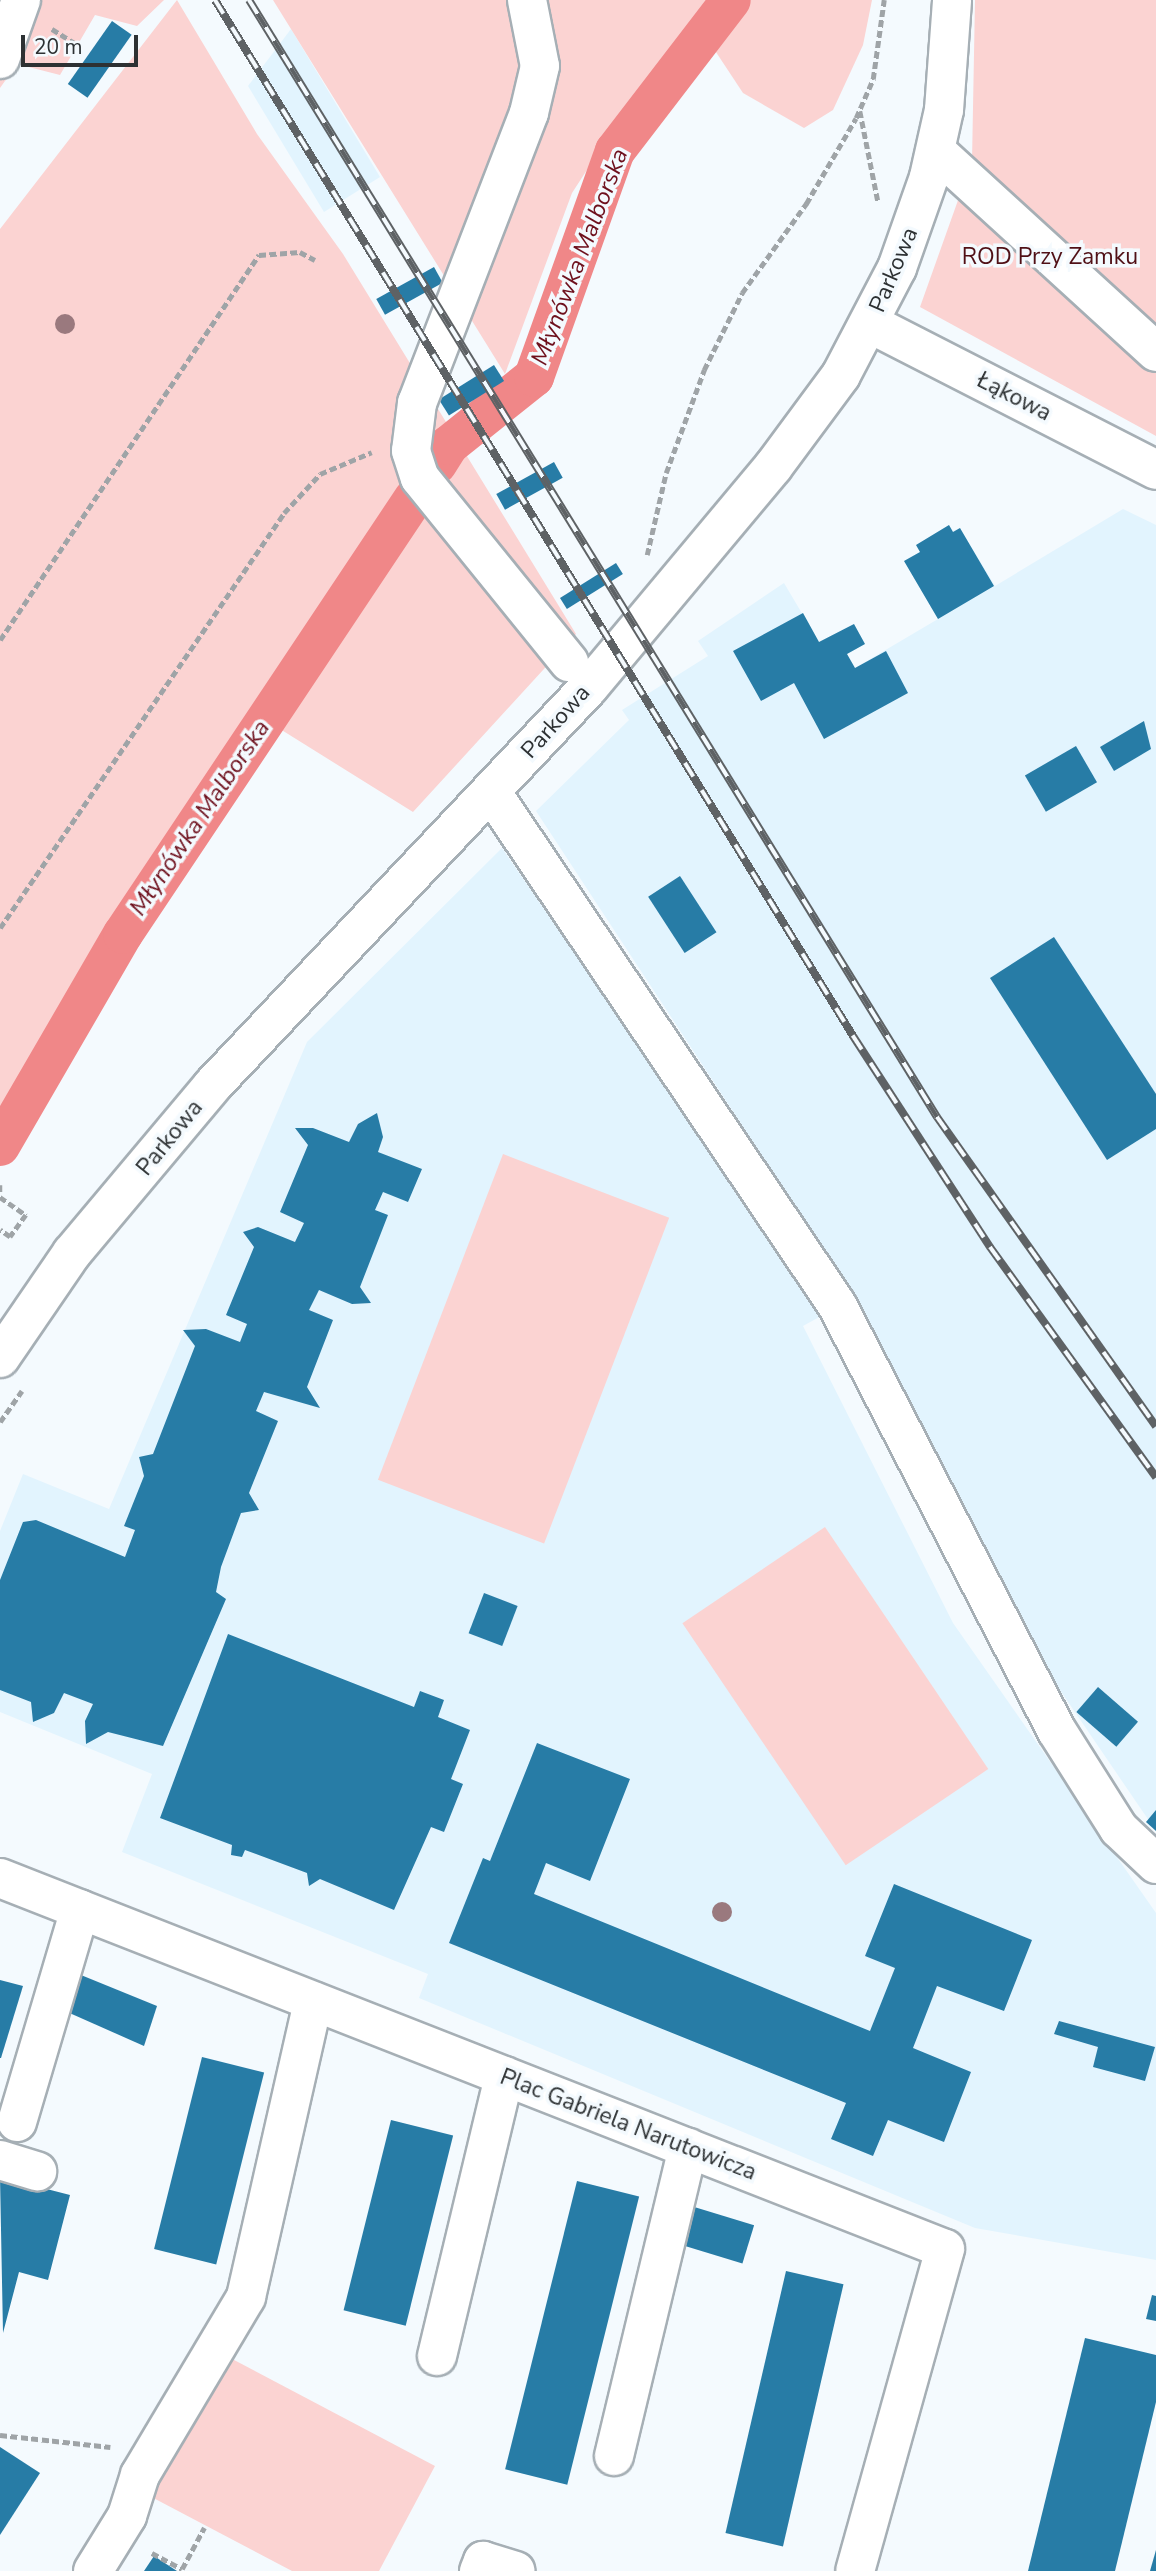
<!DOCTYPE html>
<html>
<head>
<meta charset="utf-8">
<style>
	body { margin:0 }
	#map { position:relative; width:1156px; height:2571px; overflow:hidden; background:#f4fafe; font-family:"Nunito Sans",sans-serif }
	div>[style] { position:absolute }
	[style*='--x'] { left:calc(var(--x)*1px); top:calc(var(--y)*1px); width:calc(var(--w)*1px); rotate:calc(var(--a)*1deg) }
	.built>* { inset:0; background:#e2f4fe }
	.green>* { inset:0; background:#fbd3d2; transform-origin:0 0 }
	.canal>* { height:40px; margin:-20px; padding:0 20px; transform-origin:20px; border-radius:20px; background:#f08788 }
	.building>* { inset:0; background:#277ca6; transform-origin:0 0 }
	.path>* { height:4.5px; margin-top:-2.25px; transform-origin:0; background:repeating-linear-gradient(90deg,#9fa4a7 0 7px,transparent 0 10.5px) }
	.roads { filter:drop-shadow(2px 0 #a6afb5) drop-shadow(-2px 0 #a6afb5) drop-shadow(0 2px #a6afb5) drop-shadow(0 -2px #a6afb5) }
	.minor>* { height:38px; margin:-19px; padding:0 19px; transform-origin:19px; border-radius:19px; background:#fff }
	.rail>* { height:8px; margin-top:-4px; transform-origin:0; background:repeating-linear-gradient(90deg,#f4fafe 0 16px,#5e6265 0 32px); box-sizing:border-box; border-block:2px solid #5e6265 }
	.trees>* { width:20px; height:20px; margin:-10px; border-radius:50%; background:#9a797e }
	span { translate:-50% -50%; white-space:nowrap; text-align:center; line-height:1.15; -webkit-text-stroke:7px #f4fafe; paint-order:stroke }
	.park-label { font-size:23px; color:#501016 }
	.street-label { font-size:23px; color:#2d3133 }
	.water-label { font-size:24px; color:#6e101d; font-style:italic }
	.scale { position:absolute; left:21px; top:35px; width:117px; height:32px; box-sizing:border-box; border:4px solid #2d3133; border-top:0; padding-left:9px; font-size:21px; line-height:24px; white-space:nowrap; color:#2d3133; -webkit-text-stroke:5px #f4fafe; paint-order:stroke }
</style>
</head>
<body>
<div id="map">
	<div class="built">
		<div style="clip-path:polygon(291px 29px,380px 177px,324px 212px,248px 86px)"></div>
		<div style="clip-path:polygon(1123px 509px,1156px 525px,1156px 1831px,1034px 1652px,888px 1374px,858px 1302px,536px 811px,629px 720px,622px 710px,708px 656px,698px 641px,784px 583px,819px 642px,854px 624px,865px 644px,847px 654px,855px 668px,938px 619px,904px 561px,920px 552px,916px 545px,949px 525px,953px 531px,960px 528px,995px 586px)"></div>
		<div style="clip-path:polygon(502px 848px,823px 1315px,803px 1326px,953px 1623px,1156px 1913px,1156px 2260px,975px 2228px,419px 1998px,428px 1974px,122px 1852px,152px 1774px,0 1712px,0 1531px,23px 1474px,109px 1509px,307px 1042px)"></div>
	</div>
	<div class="green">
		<div style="clip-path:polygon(0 0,164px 0,137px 26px,95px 15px,60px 75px,17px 64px,0 88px)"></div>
		<div style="clip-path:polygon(177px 0,257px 134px,343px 254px,576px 634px,413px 812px,256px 714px,0 1123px,0 229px)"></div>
		<div style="clip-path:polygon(273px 0,709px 0,638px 91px,572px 193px,505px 374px)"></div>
		<div style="clip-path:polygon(741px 0,872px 0,863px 45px,833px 110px,804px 128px,743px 93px,708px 40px)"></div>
		<div style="clip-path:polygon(975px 0,1156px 0,1156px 436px,920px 307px,972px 161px)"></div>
		<div style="left:503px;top:1154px;width:178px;height:349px;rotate:21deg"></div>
		<div style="left:825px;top:1527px;width:292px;height:172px;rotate:56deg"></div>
		<div style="clip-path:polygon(217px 2351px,435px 2466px,379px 2571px,292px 2571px,142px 2492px)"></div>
	</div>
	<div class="canal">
		<div style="--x:437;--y:464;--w:22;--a:-58"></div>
		<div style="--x:449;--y:445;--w:109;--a:-38.7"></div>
		<div style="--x:534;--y:377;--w:240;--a:-70.3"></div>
		<div style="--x:615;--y:151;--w:190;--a:-52.5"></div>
		<div style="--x:0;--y:1146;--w:245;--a:-59.9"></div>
		<div style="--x:123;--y:934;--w:524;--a:-56.28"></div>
	</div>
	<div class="building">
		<div style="left:112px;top:21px;width:24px;height:77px;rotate:35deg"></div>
		<div style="left:434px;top:267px;width:18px;height:66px;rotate:61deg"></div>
		<div style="left:494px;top:365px;width:19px;height:65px;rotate:58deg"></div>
		<div style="left:554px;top:462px;width:18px;height:66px;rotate:61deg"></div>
		<div style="clip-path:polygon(949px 525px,953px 532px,960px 528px,994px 586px,938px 619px,904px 561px,920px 552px,916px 545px)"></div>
		<div style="left:616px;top:563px;width:13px;height:66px;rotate:58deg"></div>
		<div style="clip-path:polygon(803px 613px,819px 642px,854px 624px,865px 644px,847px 654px,855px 668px,886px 651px,908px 693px,824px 739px,794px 683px,761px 701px,733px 651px)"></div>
		<div style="clip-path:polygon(1144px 721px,1151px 749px,1114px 771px,1100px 747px)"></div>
		<div style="left:1076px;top:746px;width:42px;height:59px;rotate:60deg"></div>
		<div style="left:680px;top:876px;width:67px;height:38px;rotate:57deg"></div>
		<div style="clip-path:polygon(1054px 937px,1156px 1094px,1156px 1129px,1107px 1160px,990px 978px)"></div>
		<div style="clip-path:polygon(377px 1113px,383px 1137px,378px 1152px,422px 1169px,408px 1202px,383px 1192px,375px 1210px,388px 1215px,360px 1287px,371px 1303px,352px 1304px,319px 1290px,309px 1310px,333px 1320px,307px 1387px,320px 1408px,264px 1392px,256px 1411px,278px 1421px,249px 1493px,259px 1510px,241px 1513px,221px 1567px,216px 1592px,226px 1599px,163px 1746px,108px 1732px,86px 1744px,85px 1721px,93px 1704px,64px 1693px,54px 1713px,33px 1722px,31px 1702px,0 1690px,0 1580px,23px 1522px,36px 1520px,125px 1557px,135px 1530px,124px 1526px,144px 1476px,139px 1457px,153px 1454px,195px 1346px,183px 1330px,206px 1329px,240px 1342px,247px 1324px,226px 1315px,254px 1247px,243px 1232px,258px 1227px,295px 1242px,304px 1223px,280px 1212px,308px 1145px,295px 1128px,313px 1128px,349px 1142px,358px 1124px)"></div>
		<div style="left:484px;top:1593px;width:36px;height:43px;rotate:21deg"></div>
		<div style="clip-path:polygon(228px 1634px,414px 1707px,420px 1691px,444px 1700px,438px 1717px,470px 1730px,451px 1779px,463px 1784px,444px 1832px,431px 1827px,394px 1910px,320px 1879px,309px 1886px,307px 1873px,245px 1850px,242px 1857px,231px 1855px,232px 1845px,160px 1818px)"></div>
		<div style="left:1098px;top:1687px;width:53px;height:33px;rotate:41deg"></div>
		<div style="clip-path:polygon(537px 1743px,630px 1779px,590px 1881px,546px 1863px,534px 1894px,870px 2031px,895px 1968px,865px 1956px,894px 1884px,1032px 1940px,1004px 2011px,937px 1986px,913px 2048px,971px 2072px,944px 2142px,888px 2120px,873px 2156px,831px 2139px,846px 2103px,449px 1943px,483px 1858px,490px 1861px)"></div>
		<div style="clip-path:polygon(1156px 1810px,1156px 1831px,1146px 1822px)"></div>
		<div style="clip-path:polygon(76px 1973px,157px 2006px,144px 2046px,65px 2011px)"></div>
		<div style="clip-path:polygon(0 1980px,23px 1986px,1px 2058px,0 2058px)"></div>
		<div style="clip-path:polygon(1059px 2021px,1155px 2047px,1145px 2081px,1093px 2067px,1098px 2047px,1054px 2034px)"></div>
		<div style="left:202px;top:2057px;width:64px;height:198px;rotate:14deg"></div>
		<div style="left:391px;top:2120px;width:64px;height:196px;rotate:14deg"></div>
		<div style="clip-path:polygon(0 2177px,70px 2195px,48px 2280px,19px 2272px,3px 2333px)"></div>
		<div style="left:577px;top:2181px;width:64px;height:297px;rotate:14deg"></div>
		<div style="left:691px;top:2206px;width:66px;height:40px;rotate:17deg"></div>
		<div style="left:786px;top:2271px;width:59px;height:269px;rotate:13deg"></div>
		<div style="clip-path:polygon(1152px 2295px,1156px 2296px,1156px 2321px,1146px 2319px)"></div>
		<div style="clip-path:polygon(1085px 2338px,1156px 2355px,1156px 2402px,1115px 2571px,1028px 2571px)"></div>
		<div style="clip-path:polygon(0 2447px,40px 2473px,0 2535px)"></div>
		<div style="clip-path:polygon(1156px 2550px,1156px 2571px,1150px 2571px)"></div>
		<div style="clip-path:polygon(154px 2556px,177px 2571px,144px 2571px)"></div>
	</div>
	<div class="path">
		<div style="--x:52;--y:29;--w:32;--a:32"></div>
		<div style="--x:860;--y:111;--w:92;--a:78.7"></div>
		<div style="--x:647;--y:555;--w:84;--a:-77"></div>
		<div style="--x:666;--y:473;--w:110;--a:-69.7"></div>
		<div style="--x:704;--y:370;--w:86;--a:-63.7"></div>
		<div style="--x:742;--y:293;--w:110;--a:-54.3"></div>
		<div style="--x:806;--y:204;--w:99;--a:-59.8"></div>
		<div style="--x:856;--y:118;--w:43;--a:-66.4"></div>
		<div style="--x:873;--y:79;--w:80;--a:-82.1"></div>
		<div style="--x:0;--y:640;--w:464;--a:-56.1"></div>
		<div style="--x:259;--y:255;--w:41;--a:-4.2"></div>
		<div style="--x:300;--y:252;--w:17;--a:28"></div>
		<div style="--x:0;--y:928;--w:503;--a:-55.61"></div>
		<div style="--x:284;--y:513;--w:53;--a:-47.3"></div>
		<div style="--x:320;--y:474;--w:56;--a:-22.9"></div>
		<div style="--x:0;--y:1185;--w:8;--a:90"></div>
		<div style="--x:0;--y:1197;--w:32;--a:35"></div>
		<div style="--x:26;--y:1215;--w:27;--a:126"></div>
		<div style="--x:10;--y:1237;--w:12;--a:-145"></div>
		<div style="--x:0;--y:1422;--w:38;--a:-55"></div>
		<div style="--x:0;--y:2435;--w:111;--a:6.2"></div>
		<div style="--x:152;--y:2553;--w:34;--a:28"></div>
		<div style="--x:182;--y:2569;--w:47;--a:-61.8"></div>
	</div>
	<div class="roads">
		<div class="minor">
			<div style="--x:527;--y:0;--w:67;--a:78.9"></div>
			<div style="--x:540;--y:66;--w:48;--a:103.2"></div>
			<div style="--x:529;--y:113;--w:311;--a:111.1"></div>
			<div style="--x:417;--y:403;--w:48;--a:97.1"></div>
			<div style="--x:411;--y:451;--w:28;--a:72"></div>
			<div style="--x:420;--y:478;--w:237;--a:51"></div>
			<div style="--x:0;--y:59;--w:63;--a:-70.4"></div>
			<div style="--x:936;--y:151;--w:298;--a:42.4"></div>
			<div style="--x:871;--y:324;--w:320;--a:27.1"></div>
			<div style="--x:492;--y:793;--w:617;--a:56.03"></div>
			<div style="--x:837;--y:1305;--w:479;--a:62.7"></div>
			<div style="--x:1057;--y:1731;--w:116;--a:57.7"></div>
			<div style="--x:1119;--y:1829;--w:51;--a:43.4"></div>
			<div style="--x:0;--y:1358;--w:127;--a:-55.6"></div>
			<div style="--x:72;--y:1253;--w:218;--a:-50"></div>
			<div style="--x:212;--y:1086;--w:549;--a:-46.62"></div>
			<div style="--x:589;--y:687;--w:287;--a:-50.1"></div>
			<div style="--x:773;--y:467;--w:114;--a:-53.5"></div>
			<div style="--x:841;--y:375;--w:121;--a:-62.4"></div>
			<div style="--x:897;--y:268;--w:96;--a:-70.6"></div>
			<div style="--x:929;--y:177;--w:69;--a:-77.4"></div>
			<div style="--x:944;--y:110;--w:110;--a:-85.8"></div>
			<div style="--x:0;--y:1878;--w:1015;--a:21.43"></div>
			<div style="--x:945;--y:2249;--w:334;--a:105.6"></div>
			<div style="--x:17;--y:2122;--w:222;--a:-73.5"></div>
			<div style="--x:0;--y:2160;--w:39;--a:17"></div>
			<div style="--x:437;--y:2356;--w:288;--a:-76.5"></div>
			<div style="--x:614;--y:2456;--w:317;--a:-76.5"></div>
			<div style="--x:93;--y:2571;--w:65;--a:-58.3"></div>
			<div style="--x:127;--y:2516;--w:43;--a:-72.4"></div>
			<div style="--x:140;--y:2475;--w:207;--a:-59.2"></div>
			<div style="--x:246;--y:2297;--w:303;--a:-77.2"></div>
			<div style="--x:479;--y:2571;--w:11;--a:-68"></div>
			<div style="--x:483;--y:2561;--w:34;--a:17"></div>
		</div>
	</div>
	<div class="rail">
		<div style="--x:215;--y:0;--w:1217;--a:58.37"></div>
		<div style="--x:853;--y:1036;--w:252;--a:57"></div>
		<div style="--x:990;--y:1247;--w:284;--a:54.2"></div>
		<div style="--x:249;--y:0;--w:1312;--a:58.37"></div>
		<div style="--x:937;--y:1117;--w:379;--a:54.7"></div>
	</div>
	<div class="trees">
		<div style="left:65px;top:324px"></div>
		<div style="left:722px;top:1912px"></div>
	</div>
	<div class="park-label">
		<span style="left:1050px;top:257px">ROD Przy Zamku</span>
	</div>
	<div class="street-label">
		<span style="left:894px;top:270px;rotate:-67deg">Parkowa</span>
		<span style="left:1014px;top:397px;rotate:27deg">Łąkowa</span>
		<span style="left:556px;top:722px;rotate:-48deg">Parkowa</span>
		<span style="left:170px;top:1138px;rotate:-51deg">Parkowa</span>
		<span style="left:628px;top:2125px;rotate:21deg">Plac Gabriela Narutowicza</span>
	</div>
	<div class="water-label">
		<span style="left:580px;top:257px;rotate:-69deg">Młynówka Malborska</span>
		<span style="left:200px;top:818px;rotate:-56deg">Młynówka Malborska</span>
	</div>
	<div class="scale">20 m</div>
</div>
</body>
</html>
